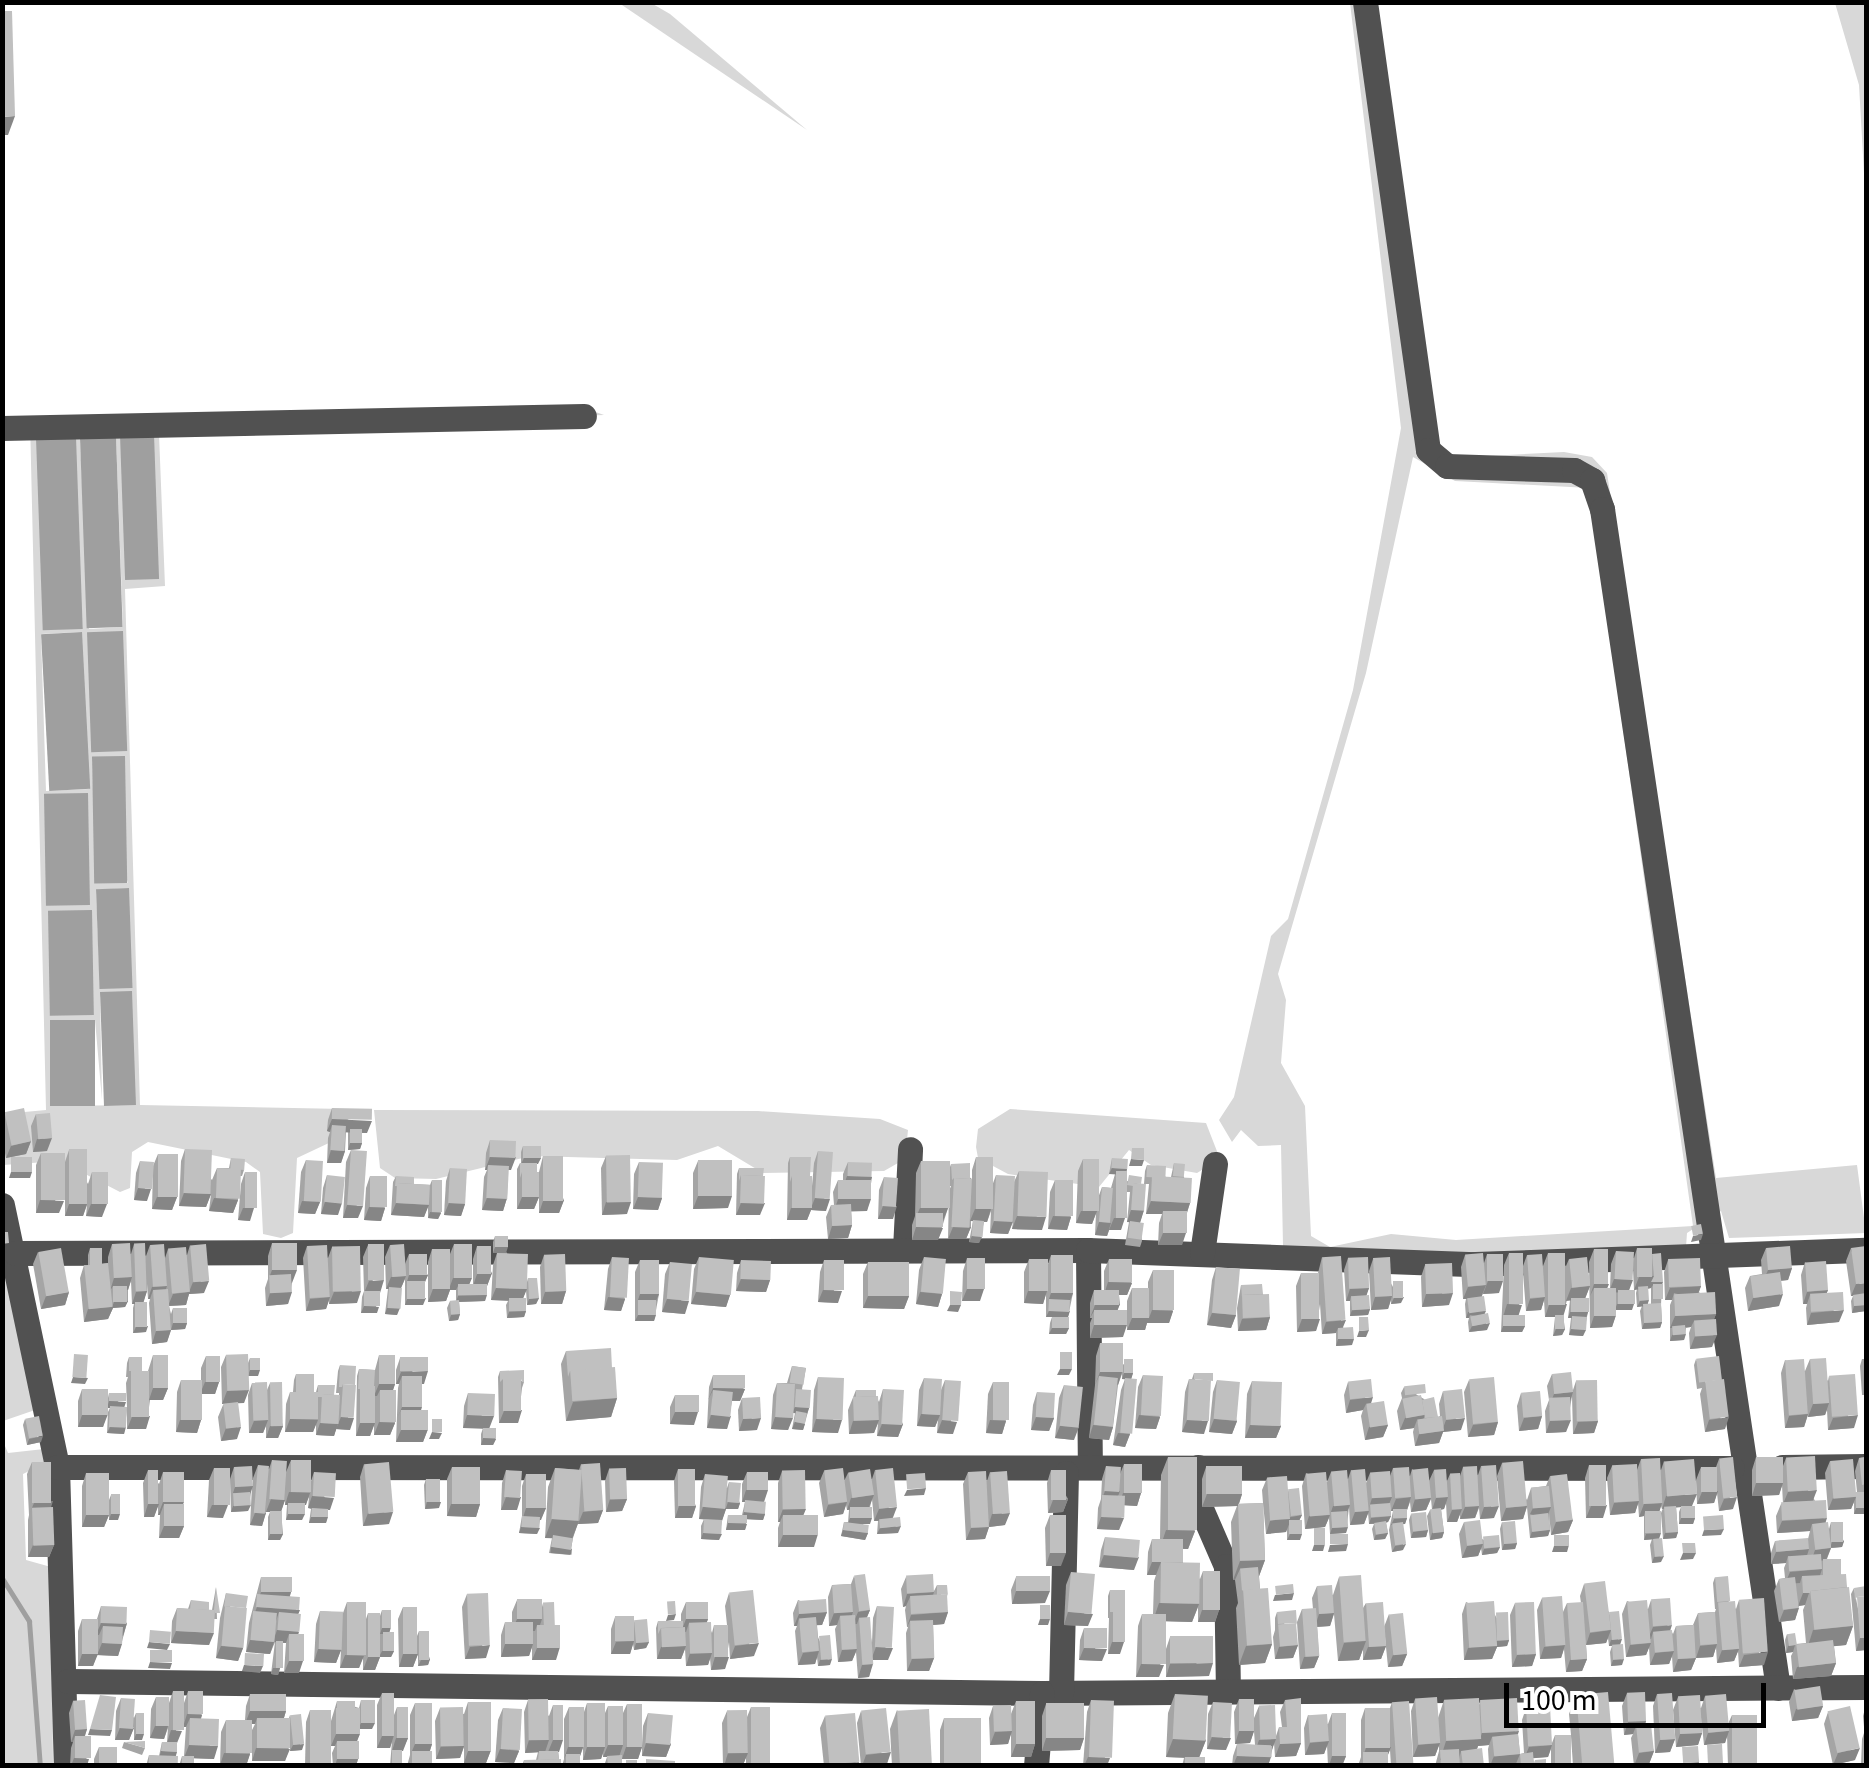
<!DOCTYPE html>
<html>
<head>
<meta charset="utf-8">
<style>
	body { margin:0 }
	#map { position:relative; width:1869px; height:1768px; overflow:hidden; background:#fff; font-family:"Source Sans 3",sans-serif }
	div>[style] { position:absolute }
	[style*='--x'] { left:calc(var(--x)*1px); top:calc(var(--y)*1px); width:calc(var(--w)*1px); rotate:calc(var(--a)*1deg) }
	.green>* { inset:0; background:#d8d8d8 }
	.water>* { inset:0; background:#9f9f9f; transform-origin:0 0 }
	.stream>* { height:5px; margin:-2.5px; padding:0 2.5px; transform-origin:2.5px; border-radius:2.5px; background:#9f9f9f }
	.minor>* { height:25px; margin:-12.5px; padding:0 12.5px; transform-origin:12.5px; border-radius:12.5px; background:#515151 }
	.wall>* { inset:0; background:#a5a5a5 }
	.shaded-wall>* { inset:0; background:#868686; transform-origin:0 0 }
	.building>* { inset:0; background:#c0c0c0; transform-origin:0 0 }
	span { translate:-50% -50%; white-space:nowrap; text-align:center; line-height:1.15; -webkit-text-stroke:10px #fff; paint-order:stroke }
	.frame { position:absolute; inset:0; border:5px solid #000; pointer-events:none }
	.scale { position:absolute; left:1504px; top:1683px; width:262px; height:45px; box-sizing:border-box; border:5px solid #000; border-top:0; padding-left:12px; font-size:30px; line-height:35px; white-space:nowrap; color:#000; -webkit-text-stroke:8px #fff; paint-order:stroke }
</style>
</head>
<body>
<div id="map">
	<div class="green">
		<div style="clip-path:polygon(619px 3px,651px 3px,670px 14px,807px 130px)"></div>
		<div style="clip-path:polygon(evenodd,1350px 3px,1377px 3px,1434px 438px,1451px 458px,1564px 452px,1592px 457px,1607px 473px,1716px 1178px,1857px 1165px,1866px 1233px,1729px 1238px,1721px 1211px,1687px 1233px,1686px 1247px,1498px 1261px,1283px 1246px,1281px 1145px,1258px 1146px,1241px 1130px,1232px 1142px,1219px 1120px,1234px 1097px,1271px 936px,1288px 919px,1353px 690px,1401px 428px,1350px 3px,1413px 457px,1455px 481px,1589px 488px,1693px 1226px,1456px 1240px,1391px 1234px,1330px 1247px,1311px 1236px,1305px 1106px,1281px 1063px,1286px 1000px,1278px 974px,1366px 673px,1413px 457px)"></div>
		<div style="clip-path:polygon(1835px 3px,1866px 3px,1866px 209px,1859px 85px)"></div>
		<div style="clip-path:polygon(evenodd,582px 407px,604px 415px,159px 434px,165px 586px,125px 589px,140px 1105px,345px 1109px,331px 1142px,297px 1158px,293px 1233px,281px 1238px,263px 1234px,260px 1172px,246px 1162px,148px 1142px,132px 1152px,130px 1188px,120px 1192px,60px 1161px,3px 1165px,3px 1114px,46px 1110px,30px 419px,582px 407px,116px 438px,123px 627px,89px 629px,80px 440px,116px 438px,582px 407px,81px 632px,89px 789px,46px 791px,41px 634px,81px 632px,582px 407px,92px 758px,128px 883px,96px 883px,92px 758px,582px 407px,128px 888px,131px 987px,100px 988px,96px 890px,128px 888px,582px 407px,100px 993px,134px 1105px,52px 1106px,51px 1021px,95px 1020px,102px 1100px,100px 993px)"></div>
		<div style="clip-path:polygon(1010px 1109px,1206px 1123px,1220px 1159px,1197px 1173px,1151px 1165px,1129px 1150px,1099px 1187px,1008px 1174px,978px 1158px,976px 1147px,978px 1129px)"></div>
		<div style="clip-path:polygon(374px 1110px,758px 1111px,880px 1119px,908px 1130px,905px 1159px,884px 1171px,763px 1173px,718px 1146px,677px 1160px,531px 1156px,436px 1179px,395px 1178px,380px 1168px)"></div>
		<div style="clip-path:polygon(3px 1255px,35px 1410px,3px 1421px)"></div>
		<div style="clip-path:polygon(2px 1439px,8px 1453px,44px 1449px,51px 1460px,23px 1474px,26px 1560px,51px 1567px,53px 1765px,3px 1765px)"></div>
	</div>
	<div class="water">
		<div style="left:154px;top:434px;width:145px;height:34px;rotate:88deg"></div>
		<div style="left:76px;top:437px;width:192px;height:40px;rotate:88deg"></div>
		<div style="left:116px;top:437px;width:190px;height:36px;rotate:88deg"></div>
		<div style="left:123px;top:631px;width:120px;height:36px;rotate:88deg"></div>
		<div style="left:82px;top:632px;width:157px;height:41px;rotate:87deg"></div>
		<div style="left:125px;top:756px;width:127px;height:33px;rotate:89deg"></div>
		<div style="left:88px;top:793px;width:112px;height:44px;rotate:89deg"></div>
		<div style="left:129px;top:888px;width:100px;height:33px;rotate:88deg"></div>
		<div style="left:92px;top:910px;width:105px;height:44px;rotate:89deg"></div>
		<div style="left:132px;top:991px;width:114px;height:32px;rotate:88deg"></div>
		<div style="left:95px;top:1020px;width:86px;height:45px;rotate:90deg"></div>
	</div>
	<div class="stream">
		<div style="--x:2;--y:1578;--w:51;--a:57.9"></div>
		<div style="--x:29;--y:1621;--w:145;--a:85.7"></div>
	</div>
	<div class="minor">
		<div style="--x:1365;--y:2;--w:452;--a:82"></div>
		<div style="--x:1428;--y:450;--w:25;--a:40"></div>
		<div style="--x:1447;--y:466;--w:127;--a:1.8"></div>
		<div style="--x:1574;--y:470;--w:21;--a:29"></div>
		<div style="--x:1592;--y:480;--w:31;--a:71"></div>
		<div style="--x:1602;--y:509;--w:1192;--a:81.51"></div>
		<div style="--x:2;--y:428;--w:582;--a:-1.18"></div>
		<div style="--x:2;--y:1205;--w:268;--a:78.1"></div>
		<div style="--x:57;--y:1467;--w:299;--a:88.3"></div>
		<div style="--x:905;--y:1249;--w:100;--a:-87.1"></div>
		<div style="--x:1088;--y:1250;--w:213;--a:89.5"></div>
		<div style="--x:15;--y:1253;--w:1073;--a:-0.16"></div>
		<div style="--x:1088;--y:1250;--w:387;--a:2.1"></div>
		<div style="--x:1475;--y:1264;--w:391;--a:-2.1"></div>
		<div style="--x:1202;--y:1253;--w:90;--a:-81.7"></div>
		<div style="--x:57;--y:1467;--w:1675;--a:0.03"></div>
		<div style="--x:1198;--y:1467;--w:37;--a:88"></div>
		<div style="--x:1199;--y:1504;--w:68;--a:66.5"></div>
		<div style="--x:1226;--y:1566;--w:125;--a:89.1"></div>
		<div style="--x:1782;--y:1467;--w:84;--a:-0.7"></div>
		<div style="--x:68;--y:1681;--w:974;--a:0.71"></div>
		<div style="--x:1042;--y:1693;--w:824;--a:-0.42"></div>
		<div style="--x:1061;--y:1693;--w:220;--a:-88.7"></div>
		<div style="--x:1036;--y:1766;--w:73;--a:-85.3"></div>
	</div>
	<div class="wall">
		<div style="clip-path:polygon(332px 1108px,367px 1133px,362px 1133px,362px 1143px,360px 1149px,348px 1150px,348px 1132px,346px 1132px,345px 1151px,341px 1163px,327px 1163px,328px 1138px,330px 1132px,327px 1131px,328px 1120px)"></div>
		<div style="clip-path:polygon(4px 1112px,31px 1141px,26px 1154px,6px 1158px,2px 1139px,2px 1117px)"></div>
		<div style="clip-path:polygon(36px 1114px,47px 1151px,33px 1152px,31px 1126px)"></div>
		<div style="clip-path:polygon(490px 1140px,511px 1170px,508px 1170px,507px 1198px,503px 1211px,482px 1210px,484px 1177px,487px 1170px,485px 1170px,486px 1153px)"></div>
		<div style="clip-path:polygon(523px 1146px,541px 1158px,537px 1164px,537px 1172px,539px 1172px,543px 1156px,564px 1200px,559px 1213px,539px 1213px,539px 1197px,534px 1209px,517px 1209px,517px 1169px,520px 1163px,521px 1163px,521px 1152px)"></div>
		<div style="clip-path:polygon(185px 1149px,212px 1180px,217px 1168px,229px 1168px,231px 1158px,244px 1170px,242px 1176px,240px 1176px,238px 1200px,233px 1213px,209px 1211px,211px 1194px,206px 1207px,179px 1206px,181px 1161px)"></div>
		<div style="clip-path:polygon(69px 1150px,88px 1184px,92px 1172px,102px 1217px,86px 1216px,87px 1205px,83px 1216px,65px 1216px,65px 1162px)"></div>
		<div style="clip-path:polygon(351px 1150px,358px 1218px,343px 1218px,346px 1162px)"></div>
		<div style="clip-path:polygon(818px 1151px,826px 1211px,811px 1210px,807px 1220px,787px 1220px,788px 1163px,790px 1157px,810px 1176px,812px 1186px,814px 1163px)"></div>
		<div style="clip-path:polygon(41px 1153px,59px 1213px,36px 1213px,36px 1165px)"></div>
		<div style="clip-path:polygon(158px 1154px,177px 1197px,172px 1210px,152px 1209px,153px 1166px)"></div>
		<div style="clip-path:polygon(606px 1156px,627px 1214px,602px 1215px,601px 1168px)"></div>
		<div style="clip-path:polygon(976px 1157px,992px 1186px,996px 1175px,1014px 1182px,1019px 1171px,1042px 1230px,1012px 1229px,1013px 1222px,1008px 1234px,990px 1233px,991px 1211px,987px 1222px,984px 1222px,979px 1243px,969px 1242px,973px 1221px,971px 1221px,971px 1227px,966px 1239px,948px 1239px,949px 1191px,951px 1186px,950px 1186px,949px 1173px,948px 1208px,938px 1240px,912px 1240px,912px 1225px,915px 1216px,916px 1173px,921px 1161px,949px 1170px,951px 1164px,972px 1179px,972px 1170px)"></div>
		<div style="clip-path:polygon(1112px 1158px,1127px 1169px,1127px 1181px,1141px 1184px,1144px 1210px,1140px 1222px,1142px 1241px,1140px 1247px,1125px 1245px,1129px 1222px,1127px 1222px,1130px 1192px,1126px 1192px,1121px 1230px,1109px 1230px,1110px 1228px,1107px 1236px,1095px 1235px,1096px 1213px,1092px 1224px,1076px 1223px,1078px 1171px,1083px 1159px,1098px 1198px,1102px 1187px,1111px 1188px,1115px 1174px,1109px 1174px)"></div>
		<div style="clip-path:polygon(306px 1160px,320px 1202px,315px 1214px,298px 1213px,301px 1172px)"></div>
		<div style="clip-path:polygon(140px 1161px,147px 1201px,134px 1200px,136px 1173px)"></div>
		<div style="clip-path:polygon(698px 1161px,728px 1208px,693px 1209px,693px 1173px)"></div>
		<div style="clip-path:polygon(639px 1162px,662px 1198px,658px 1210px,633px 1209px,634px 1174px)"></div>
		<div style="clip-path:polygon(848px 1162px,872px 1177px,867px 1211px,851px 1211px,852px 1225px,848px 1238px,828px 1239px,826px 1217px,831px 1205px,834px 1205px,833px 1192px,838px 1180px,843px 1180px,843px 1174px)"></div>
		<div style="clip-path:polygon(1174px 1163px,1184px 1177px,1190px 1203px,1187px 1213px,1182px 1245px,1158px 1245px,1159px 1223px,1162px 1214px,1146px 1214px,1149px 1184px,1144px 1184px,1145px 1171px,1147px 1165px,1166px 1177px,1171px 1177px)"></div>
		<div style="clip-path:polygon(450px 1168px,465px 1204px,461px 1216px,444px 1215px,446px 1181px)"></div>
		<div style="clip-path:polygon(739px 1168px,763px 1176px,760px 1215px,736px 1215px,737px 1174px)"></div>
		<div style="clip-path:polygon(245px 1172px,250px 1221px,238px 1220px,241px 1184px)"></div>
		<div style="clip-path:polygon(327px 1175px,338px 1215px,321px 1214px,323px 1188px)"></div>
		<div style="clip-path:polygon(370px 1176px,385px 1208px,381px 1221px,364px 1220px,366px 1188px)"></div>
		<div style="clip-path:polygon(396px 1176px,414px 1184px,430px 1185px,432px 1180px,441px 1213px,438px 1219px,428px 1218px,428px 1205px,424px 1217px,391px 1215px,393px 1182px)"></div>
		<div style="clip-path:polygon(884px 1177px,893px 1219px,878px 1219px,879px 1190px)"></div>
		<div style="clip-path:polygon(1055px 1180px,1071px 1217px,1067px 1230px,1048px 1229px,1050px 1192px)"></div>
		<div style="clip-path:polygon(495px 1236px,527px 1282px,528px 1278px,539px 1298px,536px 1304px,527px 1305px,526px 1290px,523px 1298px,526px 1311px,524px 1317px,507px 1318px,506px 1305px,508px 1301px,491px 1300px,493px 1265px,497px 1253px,493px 1253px,493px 1242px)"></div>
		<div style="clip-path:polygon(272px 1243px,292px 1283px,288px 1304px,266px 1306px,265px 1288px,268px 1279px,268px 1256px)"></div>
		<div style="clip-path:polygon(112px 1244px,131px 1254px,134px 1244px,146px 1256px,150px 1245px,165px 1258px,168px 1249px,187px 1255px,190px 1245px,204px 1293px,189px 1294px,186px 1305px,169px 1306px,171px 1314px,173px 1308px,187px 1323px,185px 1329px,171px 1330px,167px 1342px,152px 1344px,149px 1303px,150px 1299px,148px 1299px,147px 1284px,147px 1291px,143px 1302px,146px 1332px,133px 1333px,133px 1308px,134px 1304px,132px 1304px,131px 1281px,128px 1290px,128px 1301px,125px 1307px,113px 1308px,108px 1319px,84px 1322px,80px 1278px,84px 1265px,88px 1265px,88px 1255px,90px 1248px,102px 1264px,108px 1263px,108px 1257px)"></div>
		<div style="clip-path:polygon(454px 1244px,469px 1285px,473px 1285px,473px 1259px,477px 1246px,492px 1273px,487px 1286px,485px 1301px,459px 1302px,460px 1314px,458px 1320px,449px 1321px,447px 1308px,450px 1301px,456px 1301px,456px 1290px,450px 1290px,446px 1301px,428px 1302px,428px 1262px,432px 1249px,450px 1254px)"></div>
		<div style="clip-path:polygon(368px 1245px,377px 1313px,361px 1313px,362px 1297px,364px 1291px,363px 1257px)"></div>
		<div style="clip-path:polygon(390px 1245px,405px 1264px,409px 1254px,428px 1275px,425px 1281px,423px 1305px,405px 1305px,405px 1279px,401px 1288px,397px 1315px,385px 1314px,388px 1289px,386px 1289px,385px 1257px)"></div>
		<div style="clip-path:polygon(307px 1246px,328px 1258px,332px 1247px,357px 1303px,329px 1304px,329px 1300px,326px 1309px,306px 1311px,303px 1258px)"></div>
		<div style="clip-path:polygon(evenodd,1637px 1248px,1652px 1254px,1662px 1284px,1661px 1305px,1662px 1322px,1660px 1328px,1642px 1329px,1640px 1311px,1642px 1306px,1637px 1307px,1636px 1293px,1637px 1289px,1634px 1290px,1633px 1269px,1629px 1290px,1632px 1310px,1616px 1310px,1616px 1315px,1612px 1327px,1590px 1328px,1589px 1262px,1594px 1249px,1607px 1288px,1610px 1288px,1611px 1264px,1616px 1251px,1634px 1258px,1637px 1248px,1651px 1288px,1651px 1304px,1648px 1304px,1648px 1289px,1651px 1288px)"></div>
		<div style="clip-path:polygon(1766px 1248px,1792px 1268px,1788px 1280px,1781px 1281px,1779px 1306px,1748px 1311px,1745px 1288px,1750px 1276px,1762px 1274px,1761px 1260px)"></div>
		<div style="clip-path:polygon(1851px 1248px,1866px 1311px,1852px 1313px,1851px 1301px,1853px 1296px,1851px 1296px,1846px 1261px)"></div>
		<div style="clip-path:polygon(38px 1252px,69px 1292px,65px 1305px,41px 1309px,33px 1264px)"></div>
		<div style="clip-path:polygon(1509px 1253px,1523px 1266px,1527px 1255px,1543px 1266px,1548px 1253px,1566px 1266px,1569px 1259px,1590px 1286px,1585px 1298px,1588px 1312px,1583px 1336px,1569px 1335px,1571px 1318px,1568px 1318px,1570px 1300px,1567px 1300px,1563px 1315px,1565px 1329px,1562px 1335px,1553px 1336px,1555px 1317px,1545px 1317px,1544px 1300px,1541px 1310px,1526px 1311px,1523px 1273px,1518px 1315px,1525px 1326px,1522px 1332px,1501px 1332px,1504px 1265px)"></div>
		<div style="clip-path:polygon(1487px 1254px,1499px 1293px,1483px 1294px,1483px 1292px,1482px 1296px,1487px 1330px,1469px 1332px,1468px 1322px,1469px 1318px,1466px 1318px,1465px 1304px,1466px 1299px,1463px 1299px,1461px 1267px,1465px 1255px,1484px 1263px)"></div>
		<div style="clip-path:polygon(544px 1255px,566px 1291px,562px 1304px,541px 1304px,540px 1267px)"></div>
		<div style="clip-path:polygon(1051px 1255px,1073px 1293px,1068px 1317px,1069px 1328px,1066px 1334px,1049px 1334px,1050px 1323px,1052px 1317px,1046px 1317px,1046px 1294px,1043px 1304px,1024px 1303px,1024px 1272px,1029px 1259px,1048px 1264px)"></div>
		<div style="clip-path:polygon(612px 1257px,625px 1299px,621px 1311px,604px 1310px,608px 1269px)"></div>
		<div style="clip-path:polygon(699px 1257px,730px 1295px,726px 1307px,691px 1304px,694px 1269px)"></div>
		<div style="clip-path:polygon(924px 1257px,942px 1294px,938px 1307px,916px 1304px,919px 1270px)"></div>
		<div style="clip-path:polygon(1322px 1257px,1343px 1327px,1352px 1345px,1336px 1346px,1336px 1333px,1322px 1334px,1320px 1304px,1316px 1331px,1297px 1332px,1296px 1286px,1301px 1273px,1318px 1273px)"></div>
		<div style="clip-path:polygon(967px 1258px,980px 1301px,962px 1301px,963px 1271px)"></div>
		<div style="clip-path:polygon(1348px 1258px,1369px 1288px,1366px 1295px,1370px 1309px,1368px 1315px,1350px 1316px,1350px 1301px,1346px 1301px,1344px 1270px)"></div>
		<div style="clip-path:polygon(1109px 1259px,1132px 1283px,1127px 1295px,1119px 1295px,1120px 1304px,1117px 1310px,1123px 1337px,1090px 1338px,1090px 1323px,1092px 1318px,1090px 1318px,1090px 1303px,1094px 1290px,1104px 1290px,1104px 1271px)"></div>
		<div style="clip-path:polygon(1373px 1259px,1392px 1285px,1401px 1303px,1391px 1304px,1391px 1300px,1388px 1309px,1371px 1310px,1369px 1271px)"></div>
		<div style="clip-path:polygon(640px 1260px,659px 1294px,654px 1321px,635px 1321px,635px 1272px)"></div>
		<div style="clip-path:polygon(741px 1260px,770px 1280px,766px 1292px,736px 1291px,737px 1273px)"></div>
		<div style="clip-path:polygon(824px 1260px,838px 1303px,818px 1302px,820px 1272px)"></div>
		<div style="clip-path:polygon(1668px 1260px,1701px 1286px,1699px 1292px,1716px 1314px,1714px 1319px,1712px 1347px,1690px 1349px,1689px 1333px,1691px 1327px,1686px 1328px,1684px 1340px,1670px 1341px,1670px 1305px,1672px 1300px,1665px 1300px,1664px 1272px)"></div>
		<div style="clip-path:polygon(670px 1262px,685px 1314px,662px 1312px,665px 1274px)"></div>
		<div style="clip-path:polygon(868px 1262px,909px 1296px,904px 1309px,863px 1308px,863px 1274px)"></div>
		<div style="clip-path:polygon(1805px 1262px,1828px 1290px,1826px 1294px,1839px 1322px,1807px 1325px,1806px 1308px,1807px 1304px,1803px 1304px,1801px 1275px)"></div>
		<div style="clip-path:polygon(1425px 1265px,1449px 1305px,1422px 1307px,1421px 1277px)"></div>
		<div style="clip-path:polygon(1216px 1267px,1236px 1315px,1231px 1328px,1207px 1325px,1212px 1280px)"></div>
		<div style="clip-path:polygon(1153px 1270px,1173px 1311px,1169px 1323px,1147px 1323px,1145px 1330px,1127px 1330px,1127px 1301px,1132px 1288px,1148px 1288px,1148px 1282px)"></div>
		<div style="clip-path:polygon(1241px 1285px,1263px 1294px,1270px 1317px,1266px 1330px,1238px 1331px,1237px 1308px)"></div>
		<div style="clip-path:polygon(1100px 1343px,1133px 1373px,1131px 1378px,1130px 1434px,1125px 1447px,1113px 1445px,1121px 1390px,1125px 1379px,1122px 1379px,1122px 1374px,1118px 1385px,1113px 1427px,1109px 1440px,1089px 1438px,1095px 1385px,1096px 1356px)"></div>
		<div style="clip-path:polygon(566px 1351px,617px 1398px,611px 1417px,566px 1421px,561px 1364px)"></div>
		<div style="clip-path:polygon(153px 1355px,168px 1388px,163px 1400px,150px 1400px,146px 1429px,127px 1429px,127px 1409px,124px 1434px,107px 1433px,108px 1412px,110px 1408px,108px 1408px,103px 1427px,78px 1427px,78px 1401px,82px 1389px,108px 1398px,109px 1393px,124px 1407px,127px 1407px,126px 1383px,128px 1377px,126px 1377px,127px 1363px,129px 1357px,142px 1371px,148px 1371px)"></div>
		<div style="clip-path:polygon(226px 1355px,248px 1363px,250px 1358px,258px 1376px,248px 1376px,244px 1403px,238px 1403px,237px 1439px,221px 1441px,218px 1417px,223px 1405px,234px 1403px,222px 1404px,221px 1367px)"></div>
		<div style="clip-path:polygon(379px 1355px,395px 1384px,393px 1390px,395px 1423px,390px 1435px,374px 1435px,374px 1424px,370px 1436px,356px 1436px,357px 1376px,359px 1369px,375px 1370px)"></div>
		<div style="clip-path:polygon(206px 1356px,219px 1382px,215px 1394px,202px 1394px,201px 1420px,197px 1433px,176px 1432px,177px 1392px,181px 1380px,201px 1380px,201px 1368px)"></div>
		<div style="clip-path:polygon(400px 1358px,424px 1384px,422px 1384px,421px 1410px,428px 1429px,423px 1442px,396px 1442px,398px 1388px,399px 1384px,396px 1384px,396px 1370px)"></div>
		<div style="clip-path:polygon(1696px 1359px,1725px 1429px,1705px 1432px,1700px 1394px,1702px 1388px,1697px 1389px,1694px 1365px)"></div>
		<div style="clip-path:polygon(1810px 1359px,1828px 1381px,1829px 1376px,1854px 1428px,1828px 1430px,1827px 1410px,1825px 1415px,1808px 1417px,1808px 1415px,1804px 1427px,1785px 1428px,1781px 1373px,1785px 1360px,1805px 1371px)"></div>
		<div style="clip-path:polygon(1862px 1359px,1866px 1359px,1866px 1395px,1862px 1395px,1860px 1366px)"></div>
		<div style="clip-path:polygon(340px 1365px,350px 1430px,336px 1429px,334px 1436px,316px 1435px,316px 1423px,313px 1432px,285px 1432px,286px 1404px,290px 1392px,293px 1392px,294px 1380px,296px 1374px,313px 1392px,316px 1392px,318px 1385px,334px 1395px,339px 1395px,339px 1393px,336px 1393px,338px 1371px)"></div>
		<div style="clip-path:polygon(792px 1366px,806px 1368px,802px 1389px,809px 1408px,803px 1430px,792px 1429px,795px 1413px,793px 1413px,788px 1430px,771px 1429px,773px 1395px,777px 1383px,787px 1383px)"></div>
		<div style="clip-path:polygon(500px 1371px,524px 1382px,522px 1388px,518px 1423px,499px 1423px,498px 1377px)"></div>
		<div style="clip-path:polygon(1194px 1373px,1204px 1434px,1182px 1432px,1185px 1392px,1189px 1379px,1192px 1379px)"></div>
		<div style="clip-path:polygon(1552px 1374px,1573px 1390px,1576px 1381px,1598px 1421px,1594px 1433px,1573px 1434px,1572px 1396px,1566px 1432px,1546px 1433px,1545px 1411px,1549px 1400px,1547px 1386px)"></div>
		<div style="clip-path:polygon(713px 1375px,745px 1389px,740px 1401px,732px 1401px,727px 1429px,707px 1428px,709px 1387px)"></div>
		<div style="clip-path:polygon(1143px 1375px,1160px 1417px,1156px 1429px,1135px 1428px,1138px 1387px)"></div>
		<div style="clip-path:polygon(818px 1377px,838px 1433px,812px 1432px,814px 1390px)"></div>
		<div style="clip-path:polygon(924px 1378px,941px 1390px,945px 1380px,953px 1434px,937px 1433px,938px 1419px,935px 1427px,917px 1426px,919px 1390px)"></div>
		<div style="clip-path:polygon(1217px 1380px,1237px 1421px,1232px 1434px,1209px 1432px,1213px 1392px)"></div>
		<div style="clip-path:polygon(1469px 1380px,1498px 1422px,1494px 1435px,1468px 1437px,1464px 1392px)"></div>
		<div style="clip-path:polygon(1252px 1381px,1281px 1426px,1276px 1438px,1245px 1438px,1247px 1394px)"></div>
		<div style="clip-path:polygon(993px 1382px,1006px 1421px,1002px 1434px,986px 1433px,988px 1394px)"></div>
		<div style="clip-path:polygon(1348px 1382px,1371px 1403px,1388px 1425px,1383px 1437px,1365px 1440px,1361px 1416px,1363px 1410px,1346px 1413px,1344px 1395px)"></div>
		<div style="clip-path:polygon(252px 1383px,267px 1390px,270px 1383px,283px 1426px,278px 1438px,266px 1438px,266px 1426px,263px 1433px,249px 1433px,248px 1395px)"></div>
		<div style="clip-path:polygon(1064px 1385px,1074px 1440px,1055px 1438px,1059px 1398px)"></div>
		<div style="clip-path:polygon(1404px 1387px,1424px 1399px,1438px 1417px,1440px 1416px,1439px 1404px,1443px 1391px,1461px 1430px,1443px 1432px,1439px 1443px,1415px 1446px,1413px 1432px,1414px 1428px,1400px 1430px,1397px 1411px,1402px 1398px,1401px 1393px)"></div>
		<div style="clip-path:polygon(883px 1389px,903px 1424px,898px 1437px,877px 1436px,878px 1423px,874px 1433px,849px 1434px,848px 1410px,856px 1390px,876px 1396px,879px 1402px)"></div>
		<div style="clip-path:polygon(1037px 1392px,1054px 1418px,1049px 1431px,1031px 1430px,1033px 1405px)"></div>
		<div style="clip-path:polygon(468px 1393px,496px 1439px,493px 1445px,481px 1445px,481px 1434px,483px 1428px,463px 1428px,464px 1406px)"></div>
		<div style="clip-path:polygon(1521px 1393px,1542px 1416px,1538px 1429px,1519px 1431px,1517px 1406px)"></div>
		<div style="clip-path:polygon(675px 1395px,694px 1425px,670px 1424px,670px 1407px)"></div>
		<div style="clip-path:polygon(742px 1398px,757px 1430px,739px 1431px,738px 1410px)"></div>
		<div style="clip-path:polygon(25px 1419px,41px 1442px,27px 1445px,23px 1425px)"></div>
		<div style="clip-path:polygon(1168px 1457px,1195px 1531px,1188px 1549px,1183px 1549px,1183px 1563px,1200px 1579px,1203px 1571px,1219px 1610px,1215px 1622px,1198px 1622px,1198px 1607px,1192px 1622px,1165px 1621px,1159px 1677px,1136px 1677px,1138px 1626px,1142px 1614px,1153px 1614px,1154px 1581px,1156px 1575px,1147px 1575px,1148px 1552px,1152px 1539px,1160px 1539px,1161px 1475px)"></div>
		<div style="clip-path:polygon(1756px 1457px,1783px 1466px,1786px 1458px,1814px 1499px,1829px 1529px,1831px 1522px,1844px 1541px,1842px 1547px,1831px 1548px,1827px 1559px,1841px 1574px,1847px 1587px,1853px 1626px,1846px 1645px,1834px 1646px,1836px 1663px,1831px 1676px,1793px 1679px,1791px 1656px,1793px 1652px,1786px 1653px,1785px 1640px,1787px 1634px,1796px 1644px,1806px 1643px,1803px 1610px,1805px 1605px,1799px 1606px,1795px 1620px,1779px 1622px,1774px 1591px,1779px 1579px,1785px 1578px,1784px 1568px,1786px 1563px,1771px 1564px,1771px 1553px,1775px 1541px,1808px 1539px,1810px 1531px,1777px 1533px,1776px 1516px,1781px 1504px,1783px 1504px,1782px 1485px,1779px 1495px,1752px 1496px,1752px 1470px)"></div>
		<div style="clip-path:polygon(1866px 1457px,1866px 1514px,1854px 1514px,1854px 1502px,1851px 1509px,1828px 1510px,1825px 1473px,1830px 1461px,1856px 1493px,1857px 1492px,1855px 1471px,1859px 1458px)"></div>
		<div style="clip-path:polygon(1641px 1459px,1661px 1470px,1664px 1461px,1692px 1506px,1695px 1518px,1693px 1524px,1679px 1524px,1679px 1512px,1681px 1507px,1676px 1507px,1678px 1532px,1676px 1538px,1663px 1539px,1661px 1513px,1663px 1508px,1662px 1509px,1661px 1506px,1659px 1511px,1659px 1538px,1661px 1562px,1652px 1563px,1650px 1545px,1652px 1539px,1644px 1540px,1644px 1516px,1639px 1517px,1638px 1503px,1635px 1513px,1610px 1515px,1607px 1478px,1612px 1466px,1637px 1470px)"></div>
		<div style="clip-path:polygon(1719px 1459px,1733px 1509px,1719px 1511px,1717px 1493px,1714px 1503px,1697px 1504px,1696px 1480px,1701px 1467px,1716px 1467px)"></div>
		<div style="clip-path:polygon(272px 1460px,286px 1472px,291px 1460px,311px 1481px,314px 1472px,330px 1510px,328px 1510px,326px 1523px,309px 1523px,311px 1509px,308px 1508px,309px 1497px,305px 1505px,302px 1520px,286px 1520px,287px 1505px,285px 1505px,285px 1500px,281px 1511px,283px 1534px,280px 1540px,268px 1540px,268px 1517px,270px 1512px,266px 1512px,262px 1526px,250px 1525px,252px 1486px,248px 1511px,231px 1512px,230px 1479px,234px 1467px,253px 1486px,253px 1478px,258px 1465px,269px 1469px)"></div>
		<div style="clip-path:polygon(32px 1462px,51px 1507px,54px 1545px,49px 1557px,28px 1557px,28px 1520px,29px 1515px,27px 1474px)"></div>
		<div style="clip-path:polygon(1502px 1463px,1527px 1500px,1531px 1488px,1546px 1486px,1550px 1476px,1573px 1520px,1568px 1532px,1551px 1535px,1549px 1512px,1550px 1530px,1548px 1536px,1530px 1538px,1527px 1507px,1523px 1519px,1501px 1521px,1497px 1476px)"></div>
		<div style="clip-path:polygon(364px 1464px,389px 1524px,363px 1526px,360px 1477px)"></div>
		<div style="clip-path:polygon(581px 1464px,603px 1510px,598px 1523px,578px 1524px,578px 1523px,573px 1538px,570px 1555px,549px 1553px,552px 1538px,545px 1538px,548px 1487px,555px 1468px,579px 1470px)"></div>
		<div style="clip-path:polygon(1124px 1464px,1141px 1493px,1137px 1506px,1124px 1505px,1119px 1530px,1097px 1529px,1098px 1508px,1101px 1499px,1102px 1479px,1106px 1466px,1120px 1474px)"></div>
		<div style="clip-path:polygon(1589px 1465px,1603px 1518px,1586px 1518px,1585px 1478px)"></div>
		<div style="clip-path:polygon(1481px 1466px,1494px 1518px,1480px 1519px,1479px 1508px,1475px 1518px,1460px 1519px,1460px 1514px,1457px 1522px,1447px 1522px,1446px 1503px,1444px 1509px,1441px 1510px,1444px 1532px,1442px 1538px,1430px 1540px,1427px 1516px,1430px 1510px,1432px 1510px,1431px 1499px,1426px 1510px,1411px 1512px,1410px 1502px,1407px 1510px,1407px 1518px,1405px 1524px,1403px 1524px,1403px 1550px,1392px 1552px,1389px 1530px,1393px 1511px,1391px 1511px,1390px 1502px,1391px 1516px,1388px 1522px,1386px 1523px,1388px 1533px,1385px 1539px,1374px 1540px,1372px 1529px,1374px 1524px,1369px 1524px,1368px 1513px,1364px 1524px,1350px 1525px,1349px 1507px,1346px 1533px,1330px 1534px,1329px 1518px,1325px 1527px,1305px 1529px,1302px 1486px,1306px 1473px,1327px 1482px,1331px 1472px,1348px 1479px,1351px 1470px,1366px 1483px,1370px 1473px,1390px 1476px,1393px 1468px,1410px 1476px,1412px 1469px,1429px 1481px,1434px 1470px,1447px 1481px,1450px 1474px,1460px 1476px,1463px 1467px,1478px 1475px)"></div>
		<div style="clip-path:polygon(452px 1467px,480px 1504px,476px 1517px,447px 1516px,447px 1479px)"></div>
		<div style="clip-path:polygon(1206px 1467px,1242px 1494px,1239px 1504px,1263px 1503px,1262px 1490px,1267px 1478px,1288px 1490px,1302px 1515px,1299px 1520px,1300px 1540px,1287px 1540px,1287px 1529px,1286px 1532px,1266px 1534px,1263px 1503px,1265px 1560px,1259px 1576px,1260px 1589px,1272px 1644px,1265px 1663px,1239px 1665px,1236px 1608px,1238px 1603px,1235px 1580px,1233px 1580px,1231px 1522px,1237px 1506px,1202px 1507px,1202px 1479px)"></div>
		<div style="clip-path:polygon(214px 1468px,223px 1518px,207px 1517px,209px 1480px)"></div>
		<div style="clip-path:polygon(609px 1469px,627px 1499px,622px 1511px,606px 1512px,605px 1481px)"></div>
		<div style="clip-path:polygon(678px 1469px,696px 1506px,692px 1518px,675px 1518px,674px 1481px)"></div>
		<div style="clip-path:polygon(148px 1470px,159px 1484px,163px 1472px,183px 1504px,184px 1526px,179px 1538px,159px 1538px,160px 1515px,158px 1515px,158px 1505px,154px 1517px,144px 1517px,143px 1483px)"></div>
		<div style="clip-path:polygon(506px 1470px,517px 1510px,501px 1510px,502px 1483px)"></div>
		<div style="clip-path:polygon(875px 1470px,898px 1533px,877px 1534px,878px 1521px,874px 1521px,872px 1499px,870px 1507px,870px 1524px,863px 1524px,868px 1533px,865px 1540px,841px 1536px,844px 1522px,848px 1522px,849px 1510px,847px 1510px,846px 1505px,843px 1514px,824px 1517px,819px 1483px,824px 1471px,844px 1481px,848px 1473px,872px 1479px)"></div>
		<div style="clip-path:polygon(1051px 1470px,1068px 1499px,1063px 1512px,1048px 1513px,1047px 1483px)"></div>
		<div style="clip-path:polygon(782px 1471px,803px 1515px,814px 1547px,778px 1547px,778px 1528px,780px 1522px,778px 1522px,778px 1483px)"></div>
		<div style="clip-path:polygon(747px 1472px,764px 1502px,765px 1514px,763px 1520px,747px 1519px,745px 1530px,726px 1530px,728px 1515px,742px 1515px,745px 1502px,742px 1502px,742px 1484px)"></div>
		<div style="clip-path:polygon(968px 1472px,987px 1481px,990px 1472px,1005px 1525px,989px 1527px,985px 1539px,966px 1540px,963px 1484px)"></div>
		<div style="clip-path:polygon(86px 1473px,109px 1500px,111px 1495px,118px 1520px,109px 1520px,109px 1504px,109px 1515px,104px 1527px,82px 1527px,82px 1486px)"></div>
		<div style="clip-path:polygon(526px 1474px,546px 1508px,540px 1520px,537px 1534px,519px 1533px,522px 1516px,522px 1486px)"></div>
		<div style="clip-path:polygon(705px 1474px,727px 1488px,729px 1482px,740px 1503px,738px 1509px,726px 1509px,722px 1520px,719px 1540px,701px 1539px,701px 1526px,704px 1519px,699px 1519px,701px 1487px)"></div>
		<div style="clip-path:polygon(426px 1479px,439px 1508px,425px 1509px,424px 1485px)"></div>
		<div style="clip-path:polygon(1411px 1514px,1428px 1530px,1426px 1537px,1411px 1538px,1409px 1520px)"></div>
		<div style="clip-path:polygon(1050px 1515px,1061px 1566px,1046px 1566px,1045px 1528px)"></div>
		<div style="clip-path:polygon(1464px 1522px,1482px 1539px,1500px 1547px,1497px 1553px,1482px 1555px,1481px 1548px,1478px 1556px,1462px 1558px,1459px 1534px)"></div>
		<div style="clip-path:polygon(1502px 1522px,1517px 1543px,1515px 1549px,1502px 1550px,1500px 1529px)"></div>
		<div style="clip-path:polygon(1105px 1537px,1134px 1570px,1099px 1567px,1101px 1550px)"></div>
		<div style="clip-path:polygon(1071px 1572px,1088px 1626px,1064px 1625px,1066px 1585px)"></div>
		<div style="clip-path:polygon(854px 1576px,870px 1610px,867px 1617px,872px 1643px,873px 1618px,877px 1606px,888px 1660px,873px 1660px,869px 1677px,858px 1678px,856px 1652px,852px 1661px,838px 1662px,835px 1629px,837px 1625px,829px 1626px,828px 1597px,832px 1585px,851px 1584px)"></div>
		<div style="clip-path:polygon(261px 1577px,291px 1592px,290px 1596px,298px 1614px,299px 1673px,284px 1673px,286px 1643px,283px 1643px,280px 1668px,278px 1675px,271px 1674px,275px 1642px,270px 1654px,246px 1652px,249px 1623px)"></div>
		<div style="clip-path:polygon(906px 1577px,934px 1591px,937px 1585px,948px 1612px,944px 1624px,933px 1625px,934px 1658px,929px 1671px,907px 1671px,906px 1633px,908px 1627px,907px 1627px,905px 1610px,906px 1606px,903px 1607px,901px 1589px)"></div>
		<div style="clip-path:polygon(1016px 1577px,1045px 1603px,1012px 1604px,1011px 1590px)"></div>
		<div style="clip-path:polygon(1339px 1577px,1363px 1608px,1366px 1603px,1386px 1646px,1381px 1659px,1363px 1660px,1363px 1649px,1359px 1660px,1338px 1661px,1334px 1614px,1330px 1626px,1317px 1627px,1319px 1656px,1314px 1668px,1300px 1669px,1297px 1622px,1302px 1609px,1313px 1609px,1312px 1598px,1317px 1586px,1333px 1595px)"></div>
		<div style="clip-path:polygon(1715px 1577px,1729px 1602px,1736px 1609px,1739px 1600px,1764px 1665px,1739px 1667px,1738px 1651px,1734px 1661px,1717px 1663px,1716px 1647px,1713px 1657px,1696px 1658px,1691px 1670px,1673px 1672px,1672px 1656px,1669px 1664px,1650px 1665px,1649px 1647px,1646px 1655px,1626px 1657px,1622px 1614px,1627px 1601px,1648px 1609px,1651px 1600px,1673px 1634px,1676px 1626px,1693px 1625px,1698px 1613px,1715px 1612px,1716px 1609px,1715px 1609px,1713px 1583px)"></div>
		<div style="clip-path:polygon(1584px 1584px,1609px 1612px,1620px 1645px,1622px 1665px,1611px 1666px,1610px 1652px,1612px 1646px,1609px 1646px,1608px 1638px,1606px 1643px,1586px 1645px,1587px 1659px,1582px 1671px,1566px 1672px,1564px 1649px,1561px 1658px,1540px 1659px,1537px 1610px,1542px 1598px,1563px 1612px,1567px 1603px,1581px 1603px,1580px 1596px)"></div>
		<div style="clip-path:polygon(216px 1587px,217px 1619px,214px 1619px,209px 1645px,171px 1643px,172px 1621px,177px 1608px,188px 1609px,191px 1600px,209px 1610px,212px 1610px)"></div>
		<div style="clip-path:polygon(1854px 1588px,1866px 1650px,1856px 1651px,1851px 1594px)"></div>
		<div style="clip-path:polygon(1110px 1590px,1120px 1654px,1108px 1654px,1109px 1618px,1108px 1618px,1108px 1596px)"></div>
		<div style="clip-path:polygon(226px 1593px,243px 1648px,238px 1661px,216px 1658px,220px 1618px)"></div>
		<div style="clip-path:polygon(729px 1593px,754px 1656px,730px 1659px,729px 1642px,725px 1669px,711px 1670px,710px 1658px,708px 1665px,686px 1666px,685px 1649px,681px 1659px,657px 1659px,656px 1628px,658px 1621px,681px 1621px,681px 1614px,686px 1602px,708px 1619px,707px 1622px,712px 1633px,714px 1625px,727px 1625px,725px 1606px)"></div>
		<div style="clip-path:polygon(467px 1594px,486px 1658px,465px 1659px,462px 1607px)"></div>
		<div style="clip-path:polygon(517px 1600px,542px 1607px,543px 1603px,556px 1660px,532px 1660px,532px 1647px,529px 1656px,501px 1657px,501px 1635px,505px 1622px,512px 1622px,512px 1612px)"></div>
		<div style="clip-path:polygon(798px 1600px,827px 1612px,822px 1625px,817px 1625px,818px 1637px,830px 1665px,818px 1666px,817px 1657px,815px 1664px,798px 1665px,795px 1631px,797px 1626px,794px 1626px,793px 1613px)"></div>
		<div style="clip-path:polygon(347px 1602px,365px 1622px,368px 1613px,380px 1616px,382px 1610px,394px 1651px,391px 1657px,380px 1657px,375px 1670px,363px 1670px,363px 1656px,359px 1668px,340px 1668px,342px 1633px,341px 1650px,336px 1663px,314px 1662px,316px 1624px,320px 1611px,343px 1613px)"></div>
		<div style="clip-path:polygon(1466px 1602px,1495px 1615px,1509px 1640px,1507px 1646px,1497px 1647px,1492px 1659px,1464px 1660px,1462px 1614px)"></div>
		<div style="clip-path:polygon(1515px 1603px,1536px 1654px,1532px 1666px,1512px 1667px,1510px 1615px)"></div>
		<div style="clip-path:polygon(101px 1606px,127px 1623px,118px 1656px,97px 1655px,97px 1654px,93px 1666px,78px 1666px,78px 1631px,82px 1619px,97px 1619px)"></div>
		<div style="clip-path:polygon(403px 1607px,417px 1636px,419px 1631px,430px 1659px,428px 1665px,418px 1666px,418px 1648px,418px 1654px,413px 1667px,399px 1667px,398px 1619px)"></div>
		<div style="clip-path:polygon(1277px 1612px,1298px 1645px,1293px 1658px,1275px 1659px,1273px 1637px,1275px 1630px,1275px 1618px)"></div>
		<div style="clip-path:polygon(1389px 1614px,1407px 1654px,1402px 1666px,1388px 1667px,1384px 1627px)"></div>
		<div style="clip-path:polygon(615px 1617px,634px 1621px,649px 1642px,646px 1648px,634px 1650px,633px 1644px,630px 1654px,611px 1654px,611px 1629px)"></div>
		<div style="clip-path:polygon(1084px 1628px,1102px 1661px,1079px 1660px,1080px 1640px)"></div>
		<div style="clip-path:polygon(1170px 1637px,1209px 1676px,1166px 1677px,1166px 1649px)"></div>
		<div style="clip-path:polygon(1794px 1689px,1823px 1706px,1818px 1718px,1792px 1721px,1789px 1702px)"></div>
		<div style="clip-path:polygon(173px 1691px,177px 1743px,176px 1756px,177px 1766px,146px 1766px,149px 1755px,159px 1756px,162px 1742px,167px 1742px,168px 1728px,164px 1739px,150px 1738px,151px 1709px,156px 1697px,169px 1703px)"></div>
		<div style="clip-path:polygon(188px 1691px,202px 1715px,201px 1718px,214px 1759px,194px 1758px,194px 1766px,179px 1766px,182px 1756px,184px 1756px,186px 1727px,183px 1727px,184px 1703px)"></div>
		<div style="clip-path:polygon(382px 1693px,394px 1715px,397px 1707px,408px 1738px,402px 1751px,402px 1766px,390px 1766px,392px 1741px,390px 1748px,377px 1748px,377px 1705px)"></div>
		<div style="clip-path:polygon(1627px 1693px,1646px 1721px,1645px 1725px,1654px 1751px,1649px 1764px,1634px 1766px,1631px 1738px,1633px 1734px,1624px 1735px,1622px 1706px)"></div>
		<div style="clip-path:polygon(250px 1694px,286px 1711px,284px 1718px,289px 1718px,290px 1715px,302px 1750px,290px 1751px,290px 1744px,285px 1761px,252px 1761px,252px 1730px,255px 1724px,252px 1724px,250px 1754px,246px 1766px,220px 1765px,221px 1732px,226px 1720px,245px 1720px,246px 1706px)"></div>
		<div style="clip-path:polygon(1175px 1694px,1206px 1740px,1199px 1757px,1205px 1766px,1182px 1766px,1184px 1758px,1166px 1757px,1168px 1713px)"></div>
		<div style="clip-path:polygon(1657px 1694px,1675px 1739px,1670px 1752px,1655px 1753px,1653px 1706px)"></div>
		<div style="clip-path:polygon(1576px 1695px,1614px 1766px,1573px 1766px,1571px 1736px,1570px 1766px,1551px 1766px,1551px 1749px,1548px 1757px,1533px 1758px,1534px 1764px,1535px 1760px,1546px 1766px,1489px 1766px,1488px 1749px,1489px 1745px,1478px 1746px,1477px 1749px,1484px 1766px,1435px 1766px,1439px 1751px,1439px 1745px,1435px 1756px,1413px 1757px,1411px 1711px,1415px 1699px,1438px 1718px,1444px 1700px,1479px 1705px,1480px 1701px,1518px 1734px,1520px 1754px,1524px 1753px,1522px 1720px,1526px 1708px,1552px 1743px,1555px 1735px,1571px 1735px,1569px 1714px)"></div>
		<div style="clip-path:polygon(1705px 1696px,1728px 1724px,1732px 1715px,1757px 1766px,1728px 1766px,1727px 1735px,1725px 1743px,1704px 1745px,1701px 1717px,1702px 1733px,1698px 1745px,1676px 1747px,1673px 1710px,1678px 1697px,1701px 1708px)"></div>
		<div style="clip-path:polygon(121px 1698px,134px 1718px,136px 1713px,142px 1740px,134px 1740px,134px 1727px,129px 1740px,115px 1740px,116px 1711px)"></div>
		<div style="clip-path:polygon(1239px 1699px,1254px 1718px,1259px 1706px,1276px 1736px,1279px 1727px,1282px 1727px,1280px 1712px,1285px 1700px,1301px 1743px,1296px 1756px,1275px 1757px,1274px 1743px,1268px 1766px,1232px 1766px,1233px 1756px,1237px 1744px,1255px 1745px,1254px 1731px,1250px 1743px,1235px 1744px,1234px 1712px)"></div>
		<div style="clip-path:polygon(361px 1700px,372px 1729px,360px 1729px,357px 1741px,358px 1759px,356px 1766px,333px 1766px,332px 1753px,335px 1746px,331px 1746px,331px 1721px,337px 1701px,359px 1708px)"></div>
		<div style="clip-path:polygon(528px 1700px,549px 1716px,553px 1705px,559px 1759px,561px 1766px,522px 1766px,524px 1760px,536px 1760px,538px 1752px,525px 1753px,524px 1712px)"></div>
		<div style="clip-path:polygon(1091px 1700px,1107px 1766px,1083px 1766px,1087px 1712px)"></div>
		<div style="clip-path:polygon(73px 1701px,87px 1729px,85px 1736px,87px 1766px,70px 1766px,71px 1748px,73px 1742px,71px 1742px,69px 1713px)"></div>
		<div style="clip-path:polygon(1016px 1701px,1035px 1744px,1031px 1757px,1011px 1757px,1011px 1733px,1008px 1744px,990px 1745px,989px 1718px,993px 1706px,1011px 1714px)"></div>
		<div style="clip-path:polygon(468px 1702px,491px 1750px,486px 1763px,464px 1763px,464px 1747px,460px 1758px,436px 1759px,435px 1721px,440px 1708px,464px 1714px)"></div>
		<div style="clip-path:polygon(1213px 1702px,1226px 1750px,1207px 1749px,1208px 1714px)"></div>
		<div style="clip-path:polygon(1392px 1702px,1413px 1766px,1391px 1766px,1390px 1750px,1388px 1754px,1388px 1766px,1358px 1766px,1361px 1757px,1361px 1720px,1365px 1708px,1390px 1708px)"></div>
		<div style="clip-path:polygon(415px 1703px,432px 1744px,430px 1751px,432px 1766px,407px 1766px,410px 1755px,410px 1715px)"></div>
		<div style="clip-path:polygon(587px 1703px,605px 1713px,608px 1706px,623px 1713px,627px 1704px,642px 1746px,643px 1726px,648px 1713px,671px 1744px,666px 1757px,642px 1756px,642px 1747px,638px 1759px,622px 1759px,622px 1766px,604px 1766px,607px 1757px,603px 1757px,603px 1753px,601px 1759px,583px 1760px,583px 1748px,580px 1756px,580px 1766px,562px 1766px,564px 1759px,564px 1719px,569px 1707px,584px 1712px)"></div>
		<div style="clip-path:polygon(1046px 1704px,1084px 1738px,1080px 1750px,1042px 1751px,1042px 1716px)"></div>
		<div style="clip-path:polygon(1866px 1705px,1866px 1766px,1861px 1766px,1862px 1739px,1864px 1733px,1866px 1749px,1863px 1716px)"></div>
		<div style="clip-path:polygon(751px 1707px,770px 1766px,746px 1766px,746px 1757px,743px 1765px,723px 1766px,722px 1723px,727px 1711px,747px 1717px)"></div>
		<div style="clip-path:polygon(503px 1708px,519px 1751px,514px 1763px,495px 1762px,498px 1720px)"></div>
		<div style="clip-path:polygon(310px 1710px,329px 1766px,305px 1766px,306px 1722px)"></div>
		<div style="clip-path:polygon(897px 1710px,932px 1766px,892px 1766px,890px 1729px)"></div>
		<div style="clip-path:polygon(861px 1711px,887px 1764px,861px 1766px,857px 1723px)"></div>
		<div style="clip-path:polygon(1828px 1712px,1855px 1760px,1833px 1765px,1824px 1724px)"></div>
		<div style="clip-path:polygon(1332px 1713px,1346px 1756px,1342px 1766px,1328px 1766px,1327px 1745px,1324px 1754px,1305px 1755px,1304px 1728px,1308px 1715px,1328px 1724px)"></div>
		<div style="clip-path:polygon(825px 1716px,858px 1766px,824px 1766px,820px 1728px)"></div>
		<div style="clip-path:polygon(944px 1718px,980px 1766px,940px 1766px,940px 1730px)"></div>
		<div style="clip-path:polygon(124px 1742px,145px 1748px,142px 1755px,122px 1748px)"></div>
		<div style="clip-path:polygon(99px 1747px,117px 1766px,94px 1766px,94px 1759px)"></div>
	</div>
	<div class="shaded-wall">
		<div style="clip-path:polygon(15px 116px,8px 135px,2px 135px,2px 117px)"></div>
		<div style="clip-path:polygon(332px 1119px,372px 1121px,367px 1133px,332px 1132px,332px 1125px,330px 1132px,327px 1131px)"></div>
		<div style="clip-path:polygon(52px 1138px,47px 1151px,33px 1152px,37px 1139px)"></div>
		<div style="clip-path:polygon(31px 1141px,26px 1154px,6px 1158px,11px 1146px)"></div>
		<div style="clip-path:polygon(350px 1143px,362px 1143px,360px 1149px,348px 1150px)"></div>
		<div style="clip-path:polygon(331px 1150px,345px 1151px,341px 1163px,327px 1163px)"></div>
		<div style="clip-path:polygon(490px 1157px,516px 1157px,511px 1170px,488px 1170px,488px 1165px,487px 1170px,485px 1170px)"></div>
		<div style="clip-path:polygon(524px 1158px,541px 1158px,538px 1164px,521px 1164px)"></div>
		<div style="clip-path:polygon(1131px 1159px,1144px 1160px,1142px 1166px,1129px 1166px)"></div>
		<div style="clip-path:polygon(1112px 1168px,1127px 1169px,1124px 1175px,1109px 1174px)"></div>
		<div style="clip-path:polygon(11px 1172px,32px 1172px,30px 1178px,9px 1178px)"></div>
		<div style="clip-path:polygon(847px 1176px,872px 1177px,867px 1189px,843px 1188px)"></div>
		<div style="clip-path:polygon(138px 1188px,151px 1189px,147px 1201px,134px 1200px)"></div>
		<div style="clip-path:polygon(184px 1193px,211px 1194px,206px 1207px,179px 1206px)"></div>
		<div style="clip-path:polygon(698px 1196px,732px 1196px,728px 1208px,693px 1209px)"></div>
		<div style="clip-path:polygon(157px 1197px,177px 1197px,172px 1210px,152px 1209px)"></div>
		<div style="clip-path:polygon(522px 1197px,539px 1197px,534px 1209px,517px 1209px)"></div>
		<div style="clip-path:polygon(638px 1197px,662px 1198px,658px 1210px,633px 1209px)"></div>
		<div style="clip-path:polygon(214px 1198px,238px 1200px,233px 1213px,209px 1211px)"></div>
		<div style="clip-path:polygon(487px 1198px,507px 1198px,503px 1211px,482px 1210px)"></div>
		<div style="clip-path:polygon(815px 1198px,830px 1199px,826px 1211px,811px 1210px,807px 1220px,787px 1220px,791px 1208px,811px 1208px)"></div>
		<div style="clip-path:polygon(838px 1199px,871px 1199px,867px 1211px,834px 1212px)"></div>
		<div style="clip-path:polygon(40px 1200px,64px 1201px,59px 1213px,36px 1213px)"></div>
		<div style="clip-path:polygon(564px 1200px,559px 1213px,539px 1213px,543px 1201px)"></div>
		<div style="clip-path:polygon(302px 1201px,320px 1202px,315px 1214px,298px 1213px)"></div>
		<div style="clip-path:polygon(1151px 1201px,1190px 1203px,1186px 1215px,1163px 1211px,1162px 1214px,1146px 1214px)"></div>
		<div style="clip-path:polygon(325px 1202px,342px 1203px,338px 1215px,321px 1214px)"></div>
		<div style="clip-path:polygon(606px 1202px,631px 1202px,627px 1214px,602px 1215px)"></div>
		<div style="clip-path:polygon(396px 1203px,429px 1205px,424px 1217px,391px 1215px)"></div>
		<div style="clip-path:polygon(449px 1203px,465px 1204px,461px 1216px,444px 1215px)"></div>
		<div style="clip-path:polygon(741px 1203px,765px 1203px,760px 1215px,736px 1215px)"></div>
		<div style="clip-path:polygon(69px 1204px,87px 1204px,83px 1216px,65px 1216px)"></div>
		<div style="clip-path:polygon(91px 1204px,107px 1204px,102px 1217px,86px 1216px)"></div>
		<div style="clip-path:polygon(347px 1205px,363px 1206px,358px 1218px,343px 1218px)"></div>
		<div style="clip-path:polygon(883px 1206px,897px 1206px,893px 1219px,878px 1219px)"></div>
		<div style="clip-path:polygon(369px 1207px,385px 1208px,381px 1221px,364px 1220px)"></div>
		<div style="clip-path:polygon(243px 1208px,254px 1208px,250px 1221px,238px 1220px)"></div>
		<div style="clip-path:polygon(920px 1208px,948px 1208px,943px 1221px,916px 1217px)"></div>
		<div style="clip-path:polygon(975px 1209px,991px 1209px,987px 1222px,970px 1221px)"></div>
		<div style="clip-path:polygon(1131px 1210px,1144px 1210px,1140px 1223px,1127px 1222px)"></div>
		<div style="clip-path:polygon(1081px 1211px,1097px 1211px,1092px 1224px,1076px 1223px)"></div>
		<div style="clip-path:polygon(430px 1212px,441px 1213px,438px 1219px,428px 1218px)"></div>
		<div style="clip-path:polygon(1017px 1216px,1046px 1217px,1042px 1230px,1012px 1229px)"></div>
		<div style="clip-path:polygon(1053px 1216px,1071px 1217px,1067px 1230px,1048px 1229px)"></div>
		<div style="clip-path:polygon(1114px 1218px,1125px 1218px,1121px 1230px,1109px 1230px)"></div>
		<div style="clip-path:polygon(994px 1221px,1013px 1221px,1008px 1234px,990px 1233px)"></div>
		<div style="clip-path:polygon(1099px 1222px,1111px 1223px,1107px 1236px,1095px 1235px)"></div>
		<div style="clip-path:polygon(852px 1225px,848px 1238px,828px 1239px,832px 1226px)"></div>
		<div style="clip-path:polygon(916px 1227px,943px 1228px,938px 1240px,912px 1240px)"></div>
		<div style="clip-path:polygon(953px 1227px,971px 1227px,966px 1239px,948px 1239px)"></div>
		<div style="clip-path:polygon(1163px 1233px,1186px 1233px,1182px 1245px,1158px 1245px)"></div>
		<div style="clip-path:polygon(1703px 1234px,1701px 1240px,1691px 1242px,1693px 1236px)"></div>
		<div style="clip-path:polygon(972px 1236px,982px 1237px,979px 1243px,969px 1242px)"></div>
		<div style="clip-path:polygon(495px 1247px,508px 1247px,506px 1253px,493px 1253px)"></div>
		<div style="clip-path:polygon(1792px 1268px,1788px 1280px,1763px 1282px,1768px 1270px)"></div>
		<div style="clip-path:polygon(272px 1270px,297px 1270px,292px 1283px,269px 1278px)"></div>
		<div style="clip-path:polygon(492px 1273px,487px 1286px,473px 1286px,477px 1274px)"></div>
		<div style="clip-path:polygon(409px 1275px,428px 1275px,423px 1287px,407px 1281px,405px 1288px)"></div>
		<div style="clip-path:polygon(406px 1276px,401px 1288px,386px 1289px,391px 1277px)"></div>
		<div style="clip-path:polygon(1654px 1276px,1663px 1282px,1661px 1288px,1653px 1285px,1651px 1288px,1634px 1290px,1639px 1277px)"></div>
		<div style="clip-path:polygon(132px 1277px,128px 1290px,113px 1286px,110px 1291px,114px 1278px)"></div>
		<div style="clip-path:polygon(453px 1278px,472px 1278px,467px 1290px,458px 1286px,456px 1290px,450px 1290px,446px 1301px,428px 1302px,433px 1289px,449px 1289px)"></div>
		<div style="clip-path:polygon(741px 1279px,770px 1280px,766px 1292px,736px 1291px)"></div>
		<div style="clip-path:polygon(1614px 1279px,1633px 1280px,1628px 1293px,1609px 1292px)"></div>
		<div style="clip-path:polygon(384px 1280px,380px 1293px,364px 1293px,369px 1281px)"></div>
		<div style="clip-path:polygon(209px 1281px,204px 1293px,189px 1294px,186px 1305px,168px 1306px,173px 1294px,189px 1292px,193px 1282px)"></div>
		<div style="clip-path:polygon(1488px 1281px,1503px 1281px,1499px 1293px,1483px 1294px)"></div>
		<div style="clip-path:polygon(1108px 1282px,1132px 1283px,1127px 1295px,1104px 1295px)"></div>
		<div style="clip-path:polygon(1866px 1283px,1866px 1294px,1851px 1296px,1856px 1284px)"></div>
		<div style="clip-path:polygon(1594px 1284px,1609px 1284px,1604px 1296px,1594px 1288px,1590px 1296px)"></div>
		<div style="clip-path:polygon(1486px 1285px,1481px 1298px,1463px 1299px,1468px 1287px)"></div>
		<div style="clip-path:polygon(167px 1286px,163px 1298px,153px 1290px,150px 1299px,148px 1299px,152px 1287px)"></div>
		<div style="clip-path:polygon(1590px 1286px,1585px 1299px,1566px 1301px,1571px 1288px)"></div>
		<div style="clip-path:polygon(1701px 1286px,1696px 1299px,1674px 1293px,1672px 1300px,1665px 1300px,1670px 1288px)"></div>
		<div style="clip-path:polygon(496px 1288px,527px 1289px,522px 1301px,491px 1300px)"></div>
		<div style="clip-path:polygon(1369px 1288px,1365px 1300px,1351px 1296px,1350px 1301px,1346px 1301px,1350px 1289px)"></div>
		<div style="clip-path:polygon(967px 1289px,984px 1289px,980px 1301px,962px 1301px)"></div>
		<div style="clip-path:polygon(823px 1290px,842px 1291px,838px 1303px,818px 1302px)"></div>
		<div style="clip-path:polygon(1828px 1290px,1823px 1302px,1810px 1295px,1807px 1304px,1803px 1304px,1807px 1292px)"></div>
		<div style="clip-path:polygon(147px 1291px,143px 1304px,132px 1304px,136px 1292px)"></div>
		<div style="clip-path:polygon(361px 1291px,357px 1303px,329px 1304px,334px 1292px)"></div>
		<div style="clip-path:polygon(566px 1291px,562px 1304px,541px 1304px,545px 1292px)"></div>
		<div style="clip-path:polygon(1028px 1291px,1047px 1291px,1043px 1304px,1024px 1303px)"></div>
		<div style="clip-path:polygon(69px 1292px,65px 1305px,41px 1309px,46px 1296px)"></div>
		<div style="clip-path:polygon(292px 1292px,288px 1304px,266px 1306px,270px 1293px)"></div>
		<div style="clip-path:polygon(696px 1292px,730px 1295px,726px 1307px,691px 1304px)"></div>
		<div style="clip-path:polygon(920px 1292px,942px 1294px,938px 1307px,916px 1304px)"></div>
		<div style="clip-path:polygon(1051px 1293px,1073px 1293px,1068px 1306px,1049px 1299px)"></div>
		<div style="clip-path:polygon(1453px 1293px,1449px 1305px,1422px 1307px,1426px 1294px)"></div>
		<div style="clip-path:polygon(640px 1294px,659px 1294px,654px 1306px,638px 1300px)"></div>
		<div style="clip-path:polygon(1783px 1294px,1779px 1306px,1748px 1311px,1753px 1298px)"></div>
		<div style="clip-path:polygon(487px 1295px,485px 1301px,456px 1302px,458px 1296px)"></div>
		<div style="clip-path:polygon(868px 1296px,909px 1296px,904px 1309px,863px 1308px)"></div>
		<div style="clip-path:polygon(1392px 1296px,1388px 1309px,1371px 1310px,1375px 1297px)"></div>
		<div style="clip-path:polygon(330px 1297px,326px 1309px,306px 1311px,310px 1299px)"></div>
		<div style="clip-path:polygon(608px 1297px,625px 1299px,621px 1311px,604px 1310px)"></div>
		<div style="clip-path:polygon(1404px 1297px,1401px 1303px,1391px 1304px,1394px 1298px)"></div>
		<div style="clip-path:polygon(1545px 1297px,1541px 1310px,1526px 1311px,1530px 1299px)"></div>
		<div style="clip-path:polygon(426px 1298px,423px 1305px,405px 1305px,407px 1299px)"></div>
		<div style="clip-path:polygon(539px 1298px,536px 1304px,527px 1305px,529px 1299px)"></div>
		<div style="clip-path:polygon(667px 1299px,689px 1301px,685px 1314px,662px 1312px)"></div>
		<div style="clip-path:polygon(1649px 1300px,1647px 1306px,1637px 1307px,1640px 1301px)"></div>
		<div style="clip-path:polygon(128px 1301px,125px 1307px,113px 1308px,108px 1319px,84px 1322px,88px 1309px,112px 1307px,114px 1302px)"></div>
		<div style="clip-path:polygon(1120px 1304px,1115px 1317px,1094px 1311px,1090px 1318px,1095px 1305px)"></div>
		<div style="clip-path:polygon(1507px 1304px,1522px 1305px,1518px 1317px,1503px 1317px)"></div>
		<div style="clip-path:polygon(1567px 1304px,1563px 1317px,1545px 1317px,1549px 1305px)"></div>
		<div style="clip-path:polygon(1617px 1304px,1634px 1304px,1632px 1310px,1615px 1310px)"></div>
		<div style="clip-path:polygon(950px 1305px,961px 1305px,958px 1312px,947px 1311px)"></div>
		<div style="clip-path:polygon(1866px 1305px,1866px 1311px,1852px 1313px,1854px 1306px)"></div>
		<div style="clip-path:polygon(364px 1306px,379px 1307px,377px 1313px,361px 1313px)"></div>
		<div style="clip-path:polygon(387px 1308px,400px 1308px,397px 1315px,385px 1314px)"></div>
		<div style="clip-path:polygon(1370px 1309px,1368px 1315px,1350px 1316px,1352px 1310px)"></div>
		<div style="clip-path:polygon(1152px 1310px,1173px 1311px,1169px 1323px,1147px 1323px,1145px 1330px,1127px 1330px,1132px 1318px,1149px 1318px)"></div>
		<div style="clip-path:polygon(1844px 1310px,1839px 1322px,1807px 1325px,1811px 1313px)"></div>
		<div style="clip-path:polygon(526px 1311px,524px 1317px,507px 1318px,509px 1312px)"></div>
		<div style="clip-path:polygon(1049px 1311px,1070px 1311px,1068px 1317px,1046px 1317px)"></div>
		<div style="clip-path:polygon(1486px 1311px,1483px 1317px,1470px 1315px,1469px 1318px,1466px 1318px,1468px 1312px)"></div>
		<div style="clip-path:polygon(1570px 1312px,1588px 1312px,1586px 1318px,1568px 1318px)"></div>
		<div style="clip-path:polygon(1212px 1313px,1236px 1315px,1231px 1328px,1207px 1325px)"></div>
		<div style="clip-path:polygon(460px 1314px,458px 1320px,449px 1321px,451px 1315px)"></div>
		<div style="clip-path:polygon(1716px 1314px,1711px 1327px,1694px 1321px,1691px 1327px,1670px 1328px,1675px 1316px)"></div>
		<div style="clip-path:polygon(638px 1315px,656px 1315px,654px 1321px,635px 1321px)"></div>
		<div style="clip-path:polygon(1616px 1315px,1612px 1327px,1590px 1328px,1594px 1316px)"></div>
		<div style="clip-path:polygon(1270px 1317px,1266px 1330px,1238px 1331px,1242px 1319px)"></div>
		<div style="clip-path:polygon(1302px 1319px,1320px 1319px,1316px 1331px,1297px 1332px)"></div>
		<div style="clip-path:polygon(1346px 1320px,1341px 1332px,1338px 1328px,1336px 1333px,1322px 1334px,1326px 1322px)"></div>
		<div style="clip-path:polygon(1662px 1322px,1660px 1328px,1642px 1329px,1644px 1323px)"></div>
		<div style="clip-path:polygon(173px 1323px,187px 1323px,185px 1329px,171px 1330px)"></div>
		<div style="clip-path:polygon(1490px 1323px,1487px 1330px,1469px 1332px,1472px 1326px)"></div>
		<div style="clip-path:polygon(1094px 1325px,1127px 1325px,1123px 1337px,1090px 1338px)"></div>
		<div style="clip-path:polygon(148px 1326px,146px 1332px,133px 1333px,136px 1327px)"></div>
		<div style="clip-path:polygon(1503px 1326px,1525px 1326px,1522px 1332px,1501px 1332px)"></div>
		<div style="clip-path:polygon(1052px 1328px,1069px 1328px,1066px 1334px,1049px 1334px)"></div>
		<div style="clip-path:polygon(1556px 1329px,1565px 1329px,1562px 1335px,1553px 1336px)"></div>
		<div style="clip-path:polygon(1571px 1329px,1586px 1330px,1583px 1336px,1569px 1335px)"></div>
		<div style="clip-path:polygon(171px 1330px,167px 1342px,152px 1344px,156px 1331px)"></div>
		<div style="clip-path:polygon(1369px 1330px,1366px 1337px,1357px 1337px,1359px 1331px)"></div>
		<div style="clip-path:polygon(1686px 1334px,1684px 1340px,1670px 1341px,1672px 1335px)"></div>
		<div style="clip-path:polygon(1717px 1335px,1712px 1347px,1690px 1349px,1695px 1336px)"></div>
		<div style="clip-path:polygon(1338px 1339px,1354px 1339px,1352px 1345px,1336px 1346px)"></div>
		<div style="clip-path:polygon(1060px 1369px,1072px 1369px,1069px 1375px,1057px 1375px)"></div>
		<div style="clip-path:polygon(250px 1370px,260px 1370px,258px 1376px,248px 1376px)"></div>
		<div style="clip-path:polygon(428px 1371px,424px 1384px,402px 1384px,402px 1376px,399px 1384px,396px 1384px,401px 1372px)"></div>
		<div style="clip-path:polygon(1100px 1372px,1122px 1372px,1118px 1385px,1099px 1376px,1095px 1385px)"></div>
		<div style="clip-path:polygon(1124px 1373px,1133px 1373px,1131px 1380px,1122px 1379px)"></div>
		<div style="clip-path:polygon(73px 1377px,88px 1378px,85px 1384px,71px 1383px)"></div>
		<div style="clip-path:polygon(205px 1382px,219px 1382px,215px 1394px,200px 1394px)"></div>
		<div style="clip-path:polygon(379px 1384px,395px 1384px,391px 1396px,380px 1390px,377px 1396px,374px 1396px)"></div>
		<div style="clip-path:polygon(153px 1388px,168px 1388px,163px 1400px,149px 1400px)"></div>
		<div style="clip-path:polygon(713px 1388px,745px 1389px,740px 1401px,712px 1400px,713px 1390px,708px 1400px)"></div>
		<div style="clip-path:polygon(249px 1390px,244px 1403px,222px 1404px,227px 1391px)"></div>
		<div style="clip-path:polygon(1573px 1392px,1569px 1405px,1549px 1407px,1554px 1394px)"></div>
		<div style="clip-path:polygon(1373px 1397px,1369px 1410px,1366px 1404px,1363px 1410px,1346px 1413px,1350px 1400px)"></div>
		<div style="clip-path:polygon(617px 1398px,611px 1417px,566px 1421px,573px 1402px)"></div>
		<div style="clip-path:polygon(109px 1401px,126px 1402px,124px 1408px,107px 1408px)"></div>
		<div style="clip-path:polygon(1829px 1403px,1825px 1415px,1808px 1417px,1813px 1404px)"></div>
		<div style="clip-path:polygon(402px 1407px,422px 1407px,418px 1420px,401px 1410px,397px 1419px)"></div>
		<div style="clip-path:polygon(795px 1407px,809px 1408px,807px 1414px,792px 1413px)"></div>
		<div style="clip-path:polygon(522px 1410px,518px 1423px,499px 1423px,504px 1411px)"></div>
		<div style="clip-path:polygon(675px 1412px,698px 1412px,694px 1425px,670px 1424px)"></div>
		<div style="clip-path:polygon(108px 1414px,103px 1427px,78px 1427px,82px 1415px)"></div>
		<div style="clip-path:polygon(921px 1414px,940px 1415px,935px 1427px,917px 1426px)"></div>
		<div style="clip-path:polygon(1808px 1414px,1804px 1427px,1785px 1428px,1789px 1416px)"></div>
		<div style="clip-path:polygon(467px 1415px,494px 1416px,489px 1429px,463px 1428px)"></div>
		<div style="clip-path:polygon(711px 1415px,731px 1416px,727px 1429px,707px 1428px)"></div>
		<div style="clip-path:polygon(1139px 1415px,1160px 1417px,1156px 1429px,1135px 1428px)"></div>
		<div style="clip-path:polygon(1425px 1415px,1420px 1427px,1417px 1420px,1414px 1428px,1400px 1430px,1405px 1418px)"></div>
		<div style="clip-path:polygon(1858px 1415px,1854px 1428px,1828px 1430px,1833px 1418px)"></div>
		<div style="clip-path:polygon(150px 1416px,146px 1429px,127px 1429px,132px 1417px)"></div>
		<div style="clip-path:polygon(1542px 1416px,1538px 1429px,1519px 1431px,1524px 1418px)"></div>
		<div style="clip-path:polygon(341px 1417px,354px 1418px,350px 1430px,336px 1429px)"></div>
		<div style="clip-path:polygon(775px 1417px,793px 1418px,788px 1430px,771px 1429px)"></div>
		<div style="clip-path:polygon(1036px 1417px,1054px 1418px,1049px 1431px,1031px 1430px)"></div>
		<div style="clip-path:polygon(1729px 1417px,1725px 1429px,1705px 1432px,1709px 1420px)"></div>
		<div style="clip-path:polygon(761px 1418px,757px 1430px,739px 1431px,743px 1419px)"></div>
		<div style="clip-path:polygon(1465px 1418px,1461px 1430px,1443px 1432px,1439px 1443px,1415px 1446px,1419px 1434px,1442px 1431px,1446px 1420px)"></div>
		<div style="clip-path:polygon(290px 1419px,318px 1420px,313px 1432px,285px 1432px)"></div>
		<div style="clip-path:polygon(816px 1419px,842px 1420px,838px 1433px,812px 1432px)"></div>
		<div style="clip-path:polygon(1214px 1419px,1237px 1421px,1232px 1434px,1209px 1432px)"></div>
		<div style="clip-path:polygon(180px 1420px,201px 1420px,197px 1433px,176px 1432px)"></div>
		<div style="clip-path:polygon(268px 1420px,263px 1433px,249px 1433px,254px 1421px)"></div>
		<div style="clip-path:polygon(879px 1420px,874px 1433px,849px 1434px,853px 1421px)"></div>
		<div style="clip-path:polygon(942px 1420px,957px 1422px,953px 1434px,937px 1433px)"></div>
		<div style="clip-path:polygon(990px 1420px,1006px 1421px,1002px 1434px,986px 1433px)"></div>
		<div style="clip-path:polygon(1187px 1420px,1208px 1421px,1204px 1434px,1182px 1432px)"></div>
		<div style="clip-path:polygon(1571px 1420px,1566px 1432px,1546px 1433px,1550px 1421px)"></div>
		<div style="clip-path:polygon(1598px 1421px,1594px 1433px,1573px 1434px,1578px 1422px)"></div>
		<div style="clip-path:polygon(379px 1422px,395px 1423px,390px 1435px,374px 1435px)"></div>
		<div style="clip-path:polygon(795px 1422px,805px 1424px,803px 1430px,792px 1429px)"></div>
		<div style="clip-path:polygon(1498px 1422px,1494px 1435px,1468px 1437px,1473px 1425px)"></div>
		<div style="clip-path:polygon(320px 1423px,338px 1424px,334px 1436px,316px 1435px)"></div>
		<div style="clip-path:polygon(360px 1423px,375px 1423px,370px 1436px,356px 1436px)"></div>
		<div style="clip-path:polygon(882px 1424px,903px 1424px,898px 1437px,877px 1436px)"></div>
		<div style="clip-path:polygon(1093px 1425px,1113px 1427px,1109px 1440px,1089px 1438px)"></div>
		<div style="clip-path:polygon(1250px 1425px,1281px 1426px,1276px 1438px,1245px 1438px)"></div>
		<div style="clip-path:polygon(1388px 1425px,1383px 1437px,1365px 1440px,1369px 1427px)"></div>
		<div style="clip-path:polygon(270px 1426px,283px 1426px,278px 1438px,266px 1438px)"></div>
		<div style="clip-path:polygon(1060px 1426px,1079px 1427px,1074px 1440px,1055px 1438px)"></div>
		<div style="clip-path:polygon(110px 1427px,126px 1427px,124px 1434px,107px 1433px)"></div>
		<div style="clip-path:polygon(241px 1427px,237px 1439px,221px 1441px,226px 1428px)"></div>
		<div style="clip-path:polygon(428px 1429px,423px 1442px,396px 1442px,401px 1430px)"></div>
		<div style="clip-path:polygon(432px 1432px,442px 1433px,439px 1439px,429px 1439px)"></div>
		<div style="clip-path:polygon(1118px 1433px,1130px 1434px,1125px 1447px,1113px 1445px)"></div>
		<div style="clip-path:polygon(43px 1436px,41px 1442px,27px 1445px,29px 1439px)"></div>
		<div style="clip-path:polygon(483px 1438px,496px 1439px,493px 1445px,481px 1445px)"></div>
		<div style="clip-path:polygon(1756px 1483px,1783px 1483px,1779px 1495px,1752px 1496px)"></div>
		<div style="clip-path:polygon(253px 1486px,248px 1499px,233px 1493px,235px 1487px)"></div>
		<div style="clip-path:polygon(926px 1488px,924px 1495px,904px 1496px,907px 1490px)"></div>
		<div style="clip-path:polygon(746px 1490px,768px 1490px,764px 1502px,742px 1502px)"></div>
		<div style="clip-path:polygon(1817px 1490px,1812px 1503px,1783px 1504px,1788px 1492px)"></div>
		<div style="clip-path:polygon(1105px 1491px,1120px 1491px,1115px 1504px,1102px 1499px)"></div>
		<div style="clip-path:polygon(1718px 1491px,1714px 1503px,1697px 1504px,1702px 1492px)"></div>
		<div style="clip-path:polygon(289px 1492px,310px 1493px,306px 1505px,285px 1505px)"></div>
		<div style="clip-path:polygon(1123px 1493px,1141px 1493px,1137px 1506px,1119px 1505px)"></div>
		<div style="clip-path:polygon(1207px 1494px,1242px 1494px,1238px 1506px,1202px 1507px)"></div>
		<div style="clip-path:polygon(1697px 1494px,1692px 1506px,1662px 1509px,1666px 1496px)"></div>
		<div style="clip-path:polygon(874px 1495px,869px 1507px,847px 1510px,851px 1498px)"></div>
		<div style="clip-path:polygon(312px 1496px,334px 1498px,330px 1510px,308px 1508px)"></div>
		<div style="clip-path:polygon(506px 1497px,521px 1497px,517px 1510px,501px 1510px)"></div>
		<div style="clip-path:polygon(1392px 1497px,1387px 1509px,1370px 1505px,1368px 1511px,1372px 1498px)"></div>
		<div style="clip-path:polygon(1411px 1497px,1407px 1510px,1391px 1511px,1396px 1499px)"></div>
		<div style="clip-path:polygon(1448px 1497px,1444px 1509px,1432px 1510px,1436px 1498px)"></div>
		<div style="clip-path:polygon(1737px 1497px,1733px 1509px,1719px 1511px,1724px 1499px)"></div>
		<div style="clip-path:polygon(1856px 1497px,1851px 1509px,1828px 1510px,1833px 1498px)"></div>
		<div style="clip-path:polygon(1431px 1498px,1426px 1510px,1411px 1512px,1415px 1499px)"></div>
		<div style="clip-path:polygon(271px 1499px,285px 1500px,281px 1512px,266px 1512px)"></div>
		<div style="clip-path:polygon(610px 1499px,627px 1499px,622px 1511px,606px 1512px)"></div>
		<div style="clip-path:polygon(1068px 1499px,1063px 1512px,1048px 1513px,1053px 1500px)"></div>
		<div style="clip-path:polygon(53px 1501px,49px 1514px,32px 1508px,29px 1515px,34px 1503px)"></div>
		<div style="clip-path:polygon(1639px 1501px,1635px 1513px,1610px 1515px,1614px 1503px)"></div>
		<div style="clip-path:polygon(163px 1502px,184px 1502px,179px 1514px,164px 1504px,160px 1515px,158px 1515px)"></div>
		<div style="clip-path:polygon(427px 1502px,441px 1502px,439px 1508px,425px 1509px)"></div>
		<div style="clip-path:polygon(728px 1502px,740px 1503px,738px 1509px,726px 1509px,722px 1521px,699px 1519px,703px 1507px,726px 1508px)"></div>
		<div style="clip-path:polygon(847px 1502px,843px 1514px,824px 1517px,828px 1505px)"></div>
		<div style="clip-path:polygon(1662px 1503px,1658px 1516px,1645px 1512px,1644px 1516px,1639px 1517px,1644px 1504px)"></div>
		<div style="clip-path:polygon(148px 1504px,159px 1504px,154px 1517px,144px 1517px)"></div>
		<div style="clip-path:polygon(451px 1504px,480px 1504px,476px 1517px,447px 1516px)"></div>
		<div style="clip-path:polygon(212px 1505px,228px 1505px,223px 1518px,207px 1517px)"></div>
		<div style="clip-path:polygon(251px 1505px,248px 1511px,231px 1512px,233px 1506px)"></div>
		<div style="clip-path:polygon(1350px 1505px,1345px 1517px,1331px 1512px,1333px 1506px)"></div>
		<div style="clip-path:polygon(1607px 1505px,1603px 1518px,1586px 1518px,1591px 1506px)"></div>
		<div style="clip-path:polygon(679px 1506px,696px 1506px,692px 1518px,675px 1518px)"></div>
		<div style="clip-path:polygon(1479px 1506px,1475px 1518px,1460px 1519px,1465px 1507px)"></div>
		<div style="clip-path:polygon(1499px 1506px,1494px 1518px,1480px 1519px,1484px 1507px)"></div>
		<div style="clip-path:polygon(1527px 1506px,1523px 1519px,1501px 1521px,1506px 1508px)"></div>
		<div style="clip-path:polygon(897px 1507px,892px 1520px,874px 1521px,879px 1509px)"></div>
		<div style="clip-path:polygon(1551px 1507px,1546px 1519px,1530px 1514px,1533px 1508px)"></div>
		<div style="clip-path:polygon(1866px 1507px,1866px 1514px,1854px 1514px,1856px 1508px)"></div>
		<div style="clip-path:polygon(526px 1508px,546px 1508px,541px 1520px,522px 1521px)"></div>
		<div style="clip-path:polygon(783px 1509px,806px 1509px,801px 1521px,783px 1515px,780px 1522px,778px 1522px)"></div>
		<div style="clip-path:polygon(1462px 1509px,1457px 1522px,1447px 1522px,1452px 1510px)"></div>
		<div style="clip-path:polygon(603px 1510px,598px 1523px,578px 1524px,583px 1512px)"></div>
		<div style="clip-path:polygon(1369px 1511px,1364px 1524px,1350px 1525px,1355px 1512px)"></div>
		<div style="clip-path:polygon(393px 1512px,389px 1524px,363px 1526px,368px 1513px)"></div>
		<div style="clip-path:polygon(744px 1512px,765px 1514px,763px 1520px,742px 1519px)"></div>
		<div style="clip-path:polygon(255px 1513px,266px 1513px,262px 1526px,250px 1525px)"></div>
		<div style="clip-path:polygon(1010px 1513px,1005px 1525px,989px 1527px,985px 1539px,966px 1540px,971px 1528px,988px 1527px,992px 1514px)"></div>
		<div style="clip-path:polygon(111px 1514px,120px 1514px,118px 1520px,109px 1520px)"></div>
		<div style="clip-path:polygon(288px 1514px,305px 1514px,302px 1520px,286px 1520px)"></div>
		<div style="clip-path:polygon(86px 1515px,109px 1515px,104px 1527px,82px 1527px)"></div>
		<div style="clip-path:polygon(1302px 1515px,1299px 1521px,1290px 1522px,1286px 1532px,1266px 1534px,1270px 1521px)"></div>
		<div style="clip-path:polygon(1330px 1515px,1325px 1527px,1305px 1529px,1309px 1516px)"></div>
		<div style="clip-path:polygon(1391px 1516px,1388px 1522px,1369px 1524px,1371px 1518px)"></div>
		<div style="clip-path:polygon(311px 1517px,328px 1517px,326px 1523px,309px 1523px)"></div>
		<div style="clip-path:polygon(1101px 1517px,1124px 1518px,1119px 1530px,1097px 1529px)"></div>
		<div style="clip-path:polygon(850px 1518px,872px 1518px,870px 1524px,848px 1524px)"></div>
		<div style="clip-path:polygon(1407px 1518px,1405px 1524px,1391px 1525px,1394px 1519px)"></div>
		<div style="clip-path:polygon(1681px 1518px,1695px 1518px,1693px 1524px,1679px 1524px)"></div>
		<div style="clip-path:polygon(1827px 1518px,1823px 1530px,1812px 1524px,1810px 1531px,1777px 1533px,1782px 1521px)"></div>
		<div style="clip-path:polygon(552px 1519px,579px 1521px,572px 1539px,545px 1538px)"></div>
		<div style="clip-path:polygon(1573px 1520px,1568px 1532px,1551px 1535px,1556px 1522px)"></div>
		<div style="clip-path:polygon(728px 1523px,747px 1524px,745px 1530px,726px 1530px)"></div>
		<div style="clip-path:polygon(164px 1526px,184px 1526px,179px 1538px,159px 1538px)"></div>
		<div style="clip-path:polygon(901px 1526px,898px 1533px,877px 1534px,880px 1528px)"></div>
		<div style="clip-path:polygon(521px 1527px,540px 1528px,537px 1534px,519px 1533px)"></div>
		<div style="clip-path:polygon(1348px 1527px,1346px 1533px,1330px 1534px,1332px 1528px)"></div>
		<div style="clip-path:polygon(1724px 1529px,1721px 1535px,1702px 1536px,1704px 1530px)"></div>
		<div style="clip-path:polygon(843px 1530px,868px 1533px,865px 1540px,841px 1536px)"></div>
		<div style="clip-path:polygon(1166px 1530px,1195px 1531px,1188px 1549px,1160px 1548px)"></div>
		<div style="clip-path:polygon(1428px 1530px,1426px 1537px,1411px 1538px,1413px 1532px)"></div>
		<div style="clip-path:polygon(1550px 1530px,1548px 1536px,1530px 1538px,1532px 1531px)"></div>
		<div style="clip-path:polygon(1444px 1532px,1442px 1538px,1430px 1540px,1432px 1533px)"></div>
		<div style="clip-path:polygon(1678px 1532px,1676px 1538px,1663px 1539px,1665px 1533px)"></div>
		<div style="clip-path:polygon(703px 1533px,722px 1534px,719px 1540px,701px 1539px)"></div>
		<div style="clip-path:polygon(1388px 1533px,1385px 1539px,1374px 1540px,1376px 1534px)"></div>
		<div style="clip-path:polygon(1661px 1533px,1659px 1539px,1644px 1540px,1646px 1534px)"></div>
		<div style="clip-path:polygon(270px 1534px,283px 1534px,280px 1540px,268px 1540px)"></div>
		<div style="clip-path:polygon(818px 1534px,814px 1547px,778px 1547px,783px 1535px)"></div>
		<div style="clip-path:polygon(1290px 1534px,1302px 1534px,1300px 1540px,1287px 1540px)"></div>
		<div style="clip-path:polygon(1844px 1541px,1842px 1547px,1830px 1548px,1832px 1542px)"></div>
		<div style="clip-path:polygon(1517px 1543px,1515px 1549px,1502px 1550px,1504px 1544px)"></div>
		<div style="clip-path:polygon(1325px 1544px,1323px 1551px,1312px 1551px,1314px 1545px)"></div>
		<div style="clip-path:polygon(1348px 1544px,1346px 1551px,1328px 1552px,1330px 1545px)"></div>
		<div style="clip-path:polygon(1406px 1544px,1403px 1550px,1392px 1552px,1395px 1546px)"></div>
		<div style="clip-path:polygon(1483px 1544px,1478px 1556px,1462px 1558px,1467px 1546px)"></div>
		<div style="clip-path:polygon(33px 1545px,54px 1545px,49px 1557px,28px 1557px)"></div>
		<div style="clip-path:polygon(1569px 1545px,1567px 1552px,1552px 1552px,1554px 1546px)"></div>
		<div style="left:551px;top:1547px;width:21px;height:6px;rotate:5deg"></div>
		<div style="clip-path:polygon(1500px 1547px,1497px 1553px,1482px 1555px,1484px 1549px)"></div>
		<div style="clip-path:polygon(1831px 1548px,1826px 1560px,1811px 1562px,1815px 1550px)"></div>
		<div style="clip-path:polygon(1809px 1549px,1805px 1562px,1788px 1556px,1786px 1563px,1771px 1564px,1776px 1552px)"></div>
		<div style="clip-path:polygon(1050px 1553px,1066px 1553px,1061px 1566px,1046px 1566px)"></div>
		<div style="clip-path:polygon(1683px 1553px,1696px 1553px,1693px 1559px,1680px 1560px)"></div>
		<div style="clip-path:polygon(1104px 1555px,1139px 1557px,1134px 1570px,1099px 1567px)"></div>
		<div style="clip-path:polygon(1664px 1556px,1661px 1562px,1652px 1563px,1654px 1557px)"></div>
		<div style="clip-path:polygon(1265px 1560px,1258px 1579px,1240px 1569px,1235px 1580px,1233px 1580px,1240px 1561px)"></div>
		<div style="clip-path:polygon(1152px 1562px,1161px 1562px,1156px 1575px,1147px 1575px)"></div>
		<div style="clip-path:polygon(1822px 1569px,1818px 1582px,1802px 1576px,1800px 1583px,1785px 1584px,1790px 1572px)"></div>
		<div style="clip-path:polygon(1016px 1591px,1050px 1591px,1045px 1603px,1012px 1604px)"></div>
		<div style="clip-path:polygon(261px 1592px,291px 1592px,287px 1604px,257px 1604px)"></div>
		<div style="clip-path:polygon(934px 1592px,930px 1605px,910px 1597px,906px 1606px,903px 1607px,907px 1594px)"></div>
		<div style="clip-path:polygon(1294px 1593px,1292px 1600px,1273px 1601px,1275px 1595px)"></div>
		<div style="clip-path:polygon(1803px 1593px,1809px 1593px,1805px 1605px,1798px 1606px)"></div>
		<div style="clip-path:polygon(1159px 1603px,1199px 1604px,1192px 1622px,1153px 1621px)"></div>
		<div style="clip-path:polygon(257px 1607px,300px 1610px,295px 1622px,279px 1612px,276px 1621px,252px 1620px)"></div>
		<div style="clip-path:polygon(1799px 1608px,1795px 1620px,1779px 1622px,1784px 1610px)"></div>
		<div style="clip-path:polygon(870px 1610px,865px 1622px,859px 1618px,857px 1624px,853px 1624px,858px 1612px)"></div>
		<div style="clip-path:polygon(1202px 1610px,1219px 1610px,1215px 1622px,1198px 1622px)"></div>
		<div style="clip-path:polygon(827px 1612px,822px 1625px,800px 1626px,799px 1618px,797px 1626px,794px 1626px,799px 1614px)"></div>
		<div style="clip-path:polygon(853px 1612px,849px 1624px,840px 1616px,837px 1625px,829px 1626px,834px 1613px)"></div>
		<div style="clip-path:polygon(948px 1612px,944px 1624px,911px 1627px,910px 1621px,907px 1627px,911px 1615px)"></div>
		<div style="clip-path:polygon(1068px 1612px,1093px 1614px,1088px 1626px,1064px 1625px)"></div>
		<div style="clip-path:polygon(1334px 1613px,1330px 1626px,1315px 1627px,1319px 1614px)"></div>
		<div style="clip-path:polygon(676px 1614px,674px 1620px,666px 1621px,668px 1615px)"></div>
		<div style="clip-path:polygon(517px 1619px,542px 1619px,538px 1631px,537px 1625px,535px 1631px,512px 1631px)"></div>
		<div style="clip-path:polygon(686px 1619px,708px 1619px,703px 1631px,689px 1623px,686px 1632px,681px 1632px)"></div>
		<div style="clip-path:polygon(1040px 1619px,1050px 1619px,1048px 1625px,1038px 1625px)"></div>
		<div style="clip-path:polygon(101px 1623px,127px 1623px,123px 1636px,103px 1626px,99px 1635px,96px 1635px)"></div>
		<div style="clip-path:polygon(1672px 1625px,1668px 1637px,1653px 1632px,1651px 1639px,1648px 1639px,1653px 1627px)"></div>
		<div style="clip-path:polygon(1853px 1626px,1846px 1645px,1807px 1649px,1813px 1630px)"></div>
		<div style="clip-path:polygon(391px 1627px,389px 1634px,380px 1634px,382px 1628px)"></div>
		<div style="clip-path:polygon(277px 1630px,299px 1632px,294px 1644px,289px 1634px,286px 1643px,274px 1642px,270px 1654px,246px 1652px,250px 1640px,273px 1642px)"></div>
		<div style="clip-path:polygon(1611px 1630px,1606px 1643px,1586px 1645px,1590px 1633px)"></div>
		<div style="clip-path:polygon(176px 1631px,214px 1633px,209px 1645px,171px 1643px)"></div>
		<div style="clip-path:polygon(1860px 1638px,1866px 1638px,1866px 1650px,1856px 1651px)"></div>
		<div style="clip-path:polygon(1622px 1639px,1620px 1645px,1609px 1646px,1611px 1640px)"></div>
		<div style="clip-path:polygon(1509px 1640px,1507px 1646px,1497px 1647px,1492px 1659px,1464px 1660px,1468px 1648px,1497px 1641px)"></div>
		<div style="clip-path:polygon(634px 1641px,630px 1654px,611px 1654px,616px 1642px)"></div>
		<div style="clip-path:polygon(1366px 1641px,1359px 1660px,1338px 1661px,1344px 1643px)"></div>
		<div style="clip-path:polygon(149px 1642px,170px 1644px,167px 1650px,147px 1648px)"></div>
		<div style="clip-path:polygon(649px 1642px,646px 1648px,634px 1650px,636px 1643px)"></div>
		<div style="clip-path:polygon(1112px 1642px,1124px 1642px,1120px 1654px,1108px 1654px)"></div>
		<div style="clip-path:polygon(102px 1643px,122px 1644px,118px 1656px,97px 1655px)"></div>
		<div style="clip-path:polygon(759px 1643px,754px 1656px,730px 1659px,735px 1646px)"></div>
		<div style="clip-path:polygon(1651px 1643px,1646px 1655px,1626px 1657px,1630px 1645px)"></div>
		<div style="clip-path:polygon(505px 1644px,533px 1644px,529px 1656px,501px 1657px)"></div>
		<div style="clip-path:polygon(1272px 1644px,1265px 1663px,1239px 1665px,1246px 1646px)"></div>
		<div style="clip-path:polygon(1717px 1644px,1713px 1657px,1696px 1658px,1691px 1670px,1673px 1672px,1678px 1659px,1696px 1658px,1700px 1646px)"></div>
		<div style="clip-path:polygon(490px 1645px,486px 1658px,465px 1659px,470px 1647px)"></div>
		<div style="clip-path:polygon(1298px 1645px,1293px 1658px,1275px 1659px,1279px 1647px)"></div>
		<div style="clip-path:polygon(1565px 1645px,1561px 1658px,1540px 1659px,1544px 1647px)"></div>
		<div style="clip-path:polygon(1795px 1645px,1793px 1652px,1786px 1653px,1788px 1646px)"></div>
		<div style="clip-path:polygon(221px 1646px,243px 1648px,238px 1661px,216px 1658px)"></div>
		<div style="clip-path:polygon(686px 1646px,681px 1659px,657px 1659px,661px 1647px)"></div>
		<div style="clip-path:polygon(1386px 1646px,1381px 1659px,1363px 1660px,1368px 1647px)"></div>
		<div style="clip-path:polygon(560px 1647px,556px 1660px,532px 1660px,537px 1648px)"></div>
		<div style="clip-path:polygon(876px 1647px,893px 1648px,888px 1660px,871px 1660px)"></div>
		<div style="clip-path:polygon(1084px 1648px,1107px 1649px,1102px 1661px,1079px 1660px)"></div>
		<div style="clip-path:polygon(318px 1649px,341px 1650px,336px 1663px,314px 1662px)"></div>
		<div style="clip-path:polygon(857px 1649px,852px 1661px,838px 1662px,842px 1650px)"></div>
		<div style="clip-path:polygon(1739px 1649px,1734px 1661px,1717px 1663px,1722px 1650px)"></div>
		<div style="clip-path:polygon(382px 1651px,394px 1651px,391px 1657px,379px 1657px)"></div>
		<div style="clip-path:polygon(819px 1651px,815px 1664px,798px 1665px,803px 1653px)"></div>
		<div style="clip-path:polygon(1674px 1651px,1669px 1664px,1650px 1665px,1655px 1653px)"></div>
		<div style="clip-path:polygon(1768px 1652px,1764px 1665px,1739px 1667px,1744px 1655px)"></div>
		<div style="clip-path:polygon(690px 1653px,712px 1653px,708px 1665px,686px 1666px)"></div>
		<div style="clip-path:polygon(82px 1654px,98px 1654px,93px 1666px,78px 1666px)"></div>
		<div style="clip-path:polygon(403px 1654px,418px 1654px,413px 1667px,399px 1667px)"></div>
		<div style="clip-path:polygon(1407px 1654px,1402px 1666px,1388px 1667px,1393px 1655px)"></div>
		<div style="clip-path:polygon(1536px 1654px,1532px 1666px,1512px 1667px,1517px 1655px)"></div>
		<div style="clip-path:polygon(345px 1655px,364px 1656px,359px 1668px,340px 1668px)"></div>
		<div style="clip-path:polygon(1319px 1656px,1314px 1668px,1300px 1669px,1304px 1657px)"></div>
		<div style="clip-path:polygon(368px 1657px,380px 1657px,375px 1670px,363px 1670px)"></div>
		<div style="clip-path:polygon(715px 1657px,729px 1657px,725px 1669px,711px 1670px)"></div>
		<div style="clip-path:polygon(934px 1658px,929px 1671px,907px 1671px,912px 1659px)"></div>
		<div style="clip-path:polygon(430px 1659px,428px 1665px,418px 1666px,421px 1660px)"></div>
		<div style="clip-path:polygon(832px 1659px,830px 1665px,818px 1666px,820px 1660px)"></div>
		<div style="clip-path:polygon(1587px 1659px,1582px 1671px,1566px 1672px,1570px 1660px)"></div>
		<div style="clip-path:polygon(1624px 1659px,1622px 1665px,1611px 1666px,1613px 1660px)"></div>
		<div style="clip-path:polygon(289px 1661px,303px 1661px,299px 1673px,284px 1673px)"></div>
		<div style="clip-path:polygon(150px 1662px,172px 1663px,170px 1669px,148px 1668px)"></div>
		<div style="clip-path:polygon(1213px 1663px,1209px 1676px,1166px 1677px,1170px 1664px)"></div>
		<div style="clip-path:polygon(1836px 1663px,1831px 1676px,1793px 1679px,1797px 1667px)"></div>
		<div style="clip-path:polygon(873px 1664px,869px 1677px,858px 1678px,862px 1665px)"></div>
		<div style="clip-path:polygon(1141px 1664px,1164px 1665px,1159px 1677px,1136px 1677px)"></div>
		<div style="clip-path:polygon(244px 1665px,263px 1666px,260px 1673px,242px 1671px)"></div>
		<div style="clip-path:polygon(273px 1668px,280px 1668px,278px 1675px,271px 1674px)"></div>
		<div style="clip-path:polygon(1823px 1706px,1818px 1718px,1792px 1721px,1796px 1709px)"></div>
		<div style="clip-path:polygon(250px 1711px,286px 1711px,282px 1724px,257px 1718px,255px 1724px,245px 1724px)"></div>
		<div style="clip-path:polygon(187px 1714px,202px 1715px,198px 1728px,190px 1718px,186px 1727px,183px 1727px)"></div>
		<div style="clip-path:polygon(1646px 1721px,1642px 1733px,1636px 1726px,1633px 1734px,1624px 1735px,1628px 1722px)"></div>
		<div style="clip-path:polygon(361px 1723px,375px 1723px,372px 1729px,358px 1729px)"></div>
		<div style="clip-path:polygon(155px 1726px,168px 1726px,164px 1739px,150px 1738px)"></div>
		<div style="clip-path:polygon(120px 1728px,134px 1728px,129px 1740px,115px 1740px)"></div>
		<div style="clip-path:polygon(87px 1729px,83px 1741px,75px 1736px,73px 1742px,71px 1742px,75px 1730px)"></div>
		<div style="clip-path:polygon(90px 1729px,112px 1730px,110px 1736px,88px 1735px)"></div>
		<div style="clip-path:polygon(171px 1730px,182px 1731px,177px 1743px,167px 1743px)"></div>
		<div style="clip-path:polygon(1012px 1731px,1008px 1744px,990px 1745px,995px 1732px)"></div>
		<div style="clip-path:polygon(1239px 1731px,1254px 1731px,1250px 1743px,1235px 1744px)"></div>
		<div style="clip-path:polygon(1519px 1731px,1515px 1743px,1492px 1737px,1489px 1745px,1478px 1746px,1474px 1758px,1461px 1751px,1459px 1759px,1440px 1760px,1446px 1741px,1480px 1739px,1482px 1733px)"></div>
		<div style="clip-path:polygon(1729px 1731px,1725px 1743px,1704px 1745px,1708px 1733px)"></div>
		<div style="clip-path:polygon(1702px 1733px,1698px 1745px,1676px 1747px,1680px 1734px)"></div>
		<div style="clip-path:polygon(136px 1734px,144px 1734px,142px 1740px,134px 1740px)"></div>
		<div style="clip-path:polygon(336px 1734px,360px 1734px,355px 1746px,337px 1741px,335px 1746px,331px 1746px)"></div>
		<div style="clip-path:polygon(394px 1735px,390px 1748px,377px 1748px,382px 1736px)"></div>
		<div style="clip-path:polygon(1212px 1737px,1231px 1738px,1226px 1750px,1207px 1749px)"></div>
		<div style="clip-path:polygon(396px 1738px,408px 1738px,403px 1751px,392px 1751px)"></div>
		<div style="clip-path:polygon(1046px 1738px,1084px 1738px,1080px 1750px,1042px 1751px)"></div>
		<div style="clip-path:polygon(1173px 1739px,1206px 1740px,1199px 1758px,1166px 1757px)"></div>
		<div style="clip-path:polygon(1276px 1739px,1271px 1752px,1255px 1752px,1259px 1740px)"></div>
		<div style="clip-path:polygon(1675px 1739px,1670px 1752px,1655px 1753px,1660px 1740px)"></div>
		<div style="clip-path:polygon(529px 1740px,549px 1740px,545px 1752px,525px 1753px)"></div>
		<div style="clip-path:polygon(553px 1740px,563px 1740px,559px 1752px,548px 1752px)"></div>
		<div style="clip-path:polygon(1329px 1741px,1324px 1754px,1305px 1755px,1310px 1743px)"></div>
		<div style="clip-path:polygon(646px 1743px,671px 1744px,666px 1757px,642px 1756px)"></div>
		<div style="clip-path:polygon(1301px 1743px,1296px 1756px,1275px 1757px,1280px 1744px)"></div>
		<div style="clip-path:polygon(1440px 1743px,1435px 1756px,1413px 1757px,1418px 1745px)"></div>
		<div style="clip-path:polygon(304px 1744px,302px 1750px,290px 1751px,293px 1745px)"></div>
		<div style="clip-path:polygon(415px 1744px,432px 1744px,428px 1756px,412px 1751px)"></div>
		<div style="clip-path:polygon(1016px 1744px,1035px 1744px,1031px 1757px,1011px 1757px)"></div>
		<div style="clip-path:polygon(189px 1745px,218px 1746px,214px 1759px,184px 1758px)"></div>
		<div style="clip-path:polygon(608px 1745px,623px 1745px,619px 1757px,603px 1757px)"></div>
		<div style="clip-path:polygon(1552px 1745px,1548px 1757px,1524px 1759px,1529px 1747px)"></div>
		<div style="clip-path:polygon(441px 1746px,464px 1746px,460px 1758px,436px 1759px)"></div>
		<div style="clip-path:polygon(568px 1747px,583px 1747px,579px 1759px,566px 1755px,564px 1759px)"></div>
		<div style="clip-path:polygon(587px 1747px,605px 1747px,601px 1759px,583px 1760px)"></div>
		<div style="clip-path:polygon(626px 1747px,642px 1747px,638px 1759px,622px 1759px)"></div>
		<div style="clip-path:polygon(1391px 1747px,1386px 1760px,1363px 1756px,1366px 1748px)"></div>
		<div style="clip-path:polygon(256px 1748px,290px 1749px,285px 1761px,252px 1761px)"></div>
		<div style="clip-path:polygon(1860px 1748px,1855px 1760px,1833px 1765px,1838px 1753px)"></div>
		<div style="clip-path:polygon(500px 1749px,519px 1751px,514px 1763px,495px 1762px)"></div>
		<div style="clip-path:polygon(491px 1750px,486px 1763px,464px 1763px,468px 1751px)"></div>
		<div style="clip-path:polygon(161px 1751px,177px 1752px,175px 1758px,159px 1758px)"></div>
		<div style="clip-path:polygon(1654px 1751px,1649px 1764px,1634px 1766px,1639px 1753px)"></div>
		<div style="clip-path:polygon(891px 1752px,887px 1764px,862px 1766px,866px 1755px)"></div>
		<div style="clip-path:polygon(224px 1753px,250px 1754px,246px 1766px,220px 1765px)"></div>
		<div style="clip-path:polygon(728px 1753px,748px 1753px,743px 1765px,724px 1766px)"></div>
		<div style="clip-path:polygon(1520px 1754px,1515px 1766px,1490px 1766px,1494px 1756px)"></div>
		<div style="clip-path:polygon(1237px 1756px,1271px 1757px,1268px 1766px,1233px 1766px)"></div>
		<div style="clip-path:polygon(1332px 1756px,1346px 1756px,1342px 1766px,1329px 1766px)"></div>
		<div style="clip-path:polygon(1088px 1757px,1110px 1758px,1107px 1766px,1084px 1766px)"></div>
		<div style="clip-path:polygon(74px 1758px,89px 1759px,87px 1766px,71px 1766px)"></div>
		<div style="clip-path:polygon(337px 1759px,358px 1759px,356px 1766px,335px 1766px)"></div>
		<div style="clip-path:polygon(859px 1762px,858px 1766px,829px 1766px,829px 1765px)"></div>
		<div style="clip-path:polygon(1699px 1762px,1698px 1766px,1682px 1766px,1683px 1763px)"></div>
		<div style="left:1733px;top:1763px;width:25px;height:3px"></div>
	</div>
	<div class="building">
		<div style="clip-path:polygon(2px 11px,12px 11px,15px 116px,2px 117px)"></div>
		<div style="left:24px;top:1108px;width:34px;height:20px;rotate:78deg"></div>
		<div style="left:332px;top:1108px;width:40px;height:11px;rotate:1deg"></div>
		<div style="left:50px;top:1113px;width:25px;height:14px;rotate:85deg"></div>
		<div style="left:332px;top:1125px;width:14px;height:25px;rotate:4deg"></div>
		<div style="left:362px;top:1129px;width:14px;height:12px;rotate:90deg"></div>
		<div style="left:490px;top:1140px;width:26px;height:17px;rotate:2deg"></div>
		<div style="left:523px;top:1146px;width:18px;height:12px"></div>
		<div style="clip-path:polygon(1132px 1148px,1144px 1148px,1144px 1160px,1131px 1159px)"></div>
		<div style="left:87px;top:1149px;width:55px;height:18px;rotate:90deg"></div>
		<div style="left:185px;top:1149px;width:27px;height:44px;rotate:2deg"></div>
		<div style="left:351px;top:1150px;width:16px;height:55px;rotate:4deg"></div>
		<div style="left:818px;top:1151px;width:15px;height:47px;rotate:4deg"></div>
		<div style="left:41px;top:1153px;width:24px;height:47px"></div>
		<div style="left:158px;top:1154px;width:20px;height:43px"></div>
		<div style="left:630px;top:1155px;width:47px;height:24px;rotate:89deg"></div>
		<div style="left:543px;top:1156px;width:20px;height:45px"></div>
		<div style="left:11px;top:1157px;width:21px;height:15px"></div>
		<div style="clip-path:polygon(790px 1157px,811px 1157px,810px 1176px,792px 1176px,790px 1182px)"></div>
		<div style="left:976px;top:1157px;width:17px;height:52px"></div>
		<div style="left:231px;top:1158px;width:14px;height:11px;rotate:4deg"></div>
		<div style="left:1112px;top:1158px;width:16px;height:10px;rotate:4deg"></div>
		<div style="left:1083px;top:1159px;width:16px;height:52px"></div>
		<div style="left:306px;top:1160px;width:17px;height:41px;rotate:3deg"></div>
		<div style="left:732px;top:1160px;width:36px;height:34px;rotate:90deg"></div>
		<div style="left:140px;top:1161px;width:14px;height:27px;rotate:4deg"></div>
		<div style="left:921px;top:1161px;width:29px;height:47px"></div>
		<div style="left:639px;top:1162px;width:24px;height:35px;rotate:2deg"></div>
		<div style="left:848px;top:1162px;width:24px;height:14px;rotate:2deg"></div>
		<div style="clip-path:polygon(520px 1163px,537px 1163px,537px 1172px,522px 1172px,520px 1178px)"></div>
		<div style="clip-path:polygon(970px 1163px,970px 1179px,954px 1178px,952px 1180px,951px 1164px)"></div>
		<div style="left:1174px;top:1163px;width:11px;height:13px;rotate:5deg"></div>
		<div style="left:488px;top:1165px;width:21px;height:33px;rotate:3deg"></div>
		<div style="left:1147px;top:1165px;width:19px;height:12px;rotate:3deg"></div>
		<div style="left:217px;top:1168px;width:24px;height:30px;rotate:2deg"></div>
		<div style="left:450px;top:1168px;width:17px;height:35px;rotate:3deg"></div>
		<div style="clip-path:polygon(739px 1168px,764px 1168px,763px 1176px,741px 1175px,739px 1181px)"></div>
		<div style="left:1019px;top:1171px;width:29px;height:45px;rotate:2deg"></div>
		<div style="left:1116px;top:1171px;width:11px;height:47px"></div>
		<div style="left:92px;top:1172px;width:16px;height:32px"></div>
		<div style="left:245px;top:1172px;width:12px;height:36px"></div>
		<div style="left:522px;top:1172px;width:17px;height:25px"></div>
		<div style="left:327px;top:1175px;width:18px;height:27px;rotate:6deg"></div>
		<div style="left:741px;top:1175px;width:24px;height:28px;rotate:2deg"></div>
		<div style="left:996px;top:1175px;width:19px;height:46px;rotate:3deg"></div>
		<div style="clip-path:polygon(1129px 1175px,1142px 1177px,1141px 1184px,1133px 1183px,1133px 1186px,1127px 1185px)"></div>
		<div style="left:370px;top:1176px;width:17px;height:31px"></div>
		<div style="clip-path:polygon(396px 1176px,414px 1177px,414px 1184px,397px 1183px,397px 1186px,395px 1186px)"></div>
		<div style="left:792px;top:1176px;width:20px;height:32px"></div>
		<div style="left:1152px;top:1176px;width:40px;height:25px;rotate:3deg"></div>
		<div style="left:884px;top:1177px;width:14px;height:29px;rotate:4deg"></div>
		<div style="left:954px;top:1178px;width:18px;height:49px;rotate:3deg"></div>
		<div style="left:432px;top:1180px;width:10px;height:32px"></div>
		<div style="left:838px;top:1180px;width:33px;height:19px"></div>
		<div style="left:1055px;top:1180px;width:18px;height:36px"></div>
		<div style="left:397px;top:1183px;width:33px;height:20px;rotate:3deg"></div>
		<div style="left:1133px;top:1183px;width:13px;height:27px;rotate:4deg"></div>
		<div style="left:1102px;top:1187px;width:11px;height:35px;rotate:5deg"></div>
		<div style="left:851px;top:1204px;width:21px;height:20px;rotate:87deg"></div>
		<div style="left:1163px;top:1211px;width:24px;height:22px"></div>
		<div style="left:916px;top:1213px;width:27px;height:14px"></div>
		<div style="left:973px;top:1220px;width:11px;height:16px;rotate:5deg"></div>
		<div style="left:1130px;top:1221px;width:14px;height:17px;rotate:8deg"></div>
		<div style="left:1701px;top:1224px;width:10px;height:10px;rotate:79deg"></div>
		<div style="clip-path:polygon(2px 1232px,8px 1232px,9px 1243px,2px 1244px)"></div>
		<div style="left:495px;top:1236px;width:13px;height:11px"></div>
		<div style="left:130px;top:1243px;width:34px;height:18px;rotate:87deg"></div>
		<div style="left:145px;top:1243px;width:48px;height:11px;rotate:88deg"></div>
		<div style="left:272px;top:1243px;width:25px;height:27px"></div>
		<div style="left:164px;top:1244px;width:42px;height:14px;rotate:86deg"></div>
		<div style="left:206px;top:1244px;width:37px;height:16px;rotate:85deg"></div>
		<div style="left:384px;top:1244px;width:36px;height:16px;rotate:90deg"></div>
		<div style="left:404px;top:1244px;width:32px;height:14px;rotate:86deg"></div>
		<div style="left:454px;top:1244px;width:18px;height:34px"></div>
		<div style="left:327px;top:1245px;width:52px;height:20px;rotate:87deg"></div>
		<div style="left:360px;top:1246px;width:45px;height:28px;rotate:89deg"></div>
		<div style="left:477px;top:1246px;width:14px;height:28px"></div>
		<div style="left:1790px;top:1246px;width:22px;height:24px;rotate:85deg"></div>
		<div style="clip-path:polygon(1866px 1246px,1866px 1283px,1856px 1284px,1851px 1248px)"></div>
		<div style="left:186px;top:1247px;width:45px;height:18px;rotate:85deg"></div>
		<div style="left:61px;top:1248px;width:45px;height:23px;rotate:80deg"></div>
		<div style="left:90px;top:1248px;width:12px;height:17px"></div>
		<div style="left:1637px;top:1248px;width:15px;height:29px"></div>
		<div style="left:432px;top:1249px;width:18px;height:40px"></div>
		<div style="left:1594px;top:1249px;width:14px;height:35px"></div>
		<div style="left:1616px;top:1251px;width:18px;height:28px;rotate:3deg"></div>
		<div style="left:497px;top:1253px;width:31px;height:35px;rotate:2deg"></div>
		<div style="left:1483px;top:1253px;width:32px;height:18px;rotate:85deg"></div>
		<div style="left:1509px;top:1253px;width:14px;height:51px"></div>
		<div style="left:1548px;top:1253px;width:17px;height:52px"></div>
		<div style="clip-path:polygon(1661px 1253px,1663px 1282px,1651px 1282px,1654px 1276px,1652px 1254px)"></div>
		<div style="left:409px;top:1254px;width:18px;height:21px"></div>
		<div style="left:565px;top:1254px;width:37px;height:21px;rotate:88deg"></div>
		<div style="left:1487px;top:1254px;width:16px;height:27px"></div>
		<div style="left:1542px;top:1254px;width:43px;height:15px;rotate:86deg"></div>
		<div style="left:1051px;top:1255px;width:22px;height:38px"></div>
		<div style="left:1341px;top:1256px;width:64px;height:19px;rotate:86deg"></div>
		<div style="left:612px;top:1257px;width:17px;height:40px;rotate:3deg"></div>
		<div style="left:699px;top:1257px;width:35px;height:35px;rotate:5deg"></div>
		<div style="left:924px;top:1257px;width:22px;height:35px;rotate:5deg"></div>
		<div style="left:1368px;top:1257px;width:31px;height:20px;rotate:88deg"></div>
		<div style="left:1390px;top:1257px;width:39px;height:17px;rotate:87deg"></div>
		<div style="left:1587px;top:1257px;width:29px;height:18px;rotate:84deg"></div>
		<div style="left:967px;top:1258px;width:18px;height:31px"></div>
		<div style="left:1700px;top:1258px;width:28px;height:32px;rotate:88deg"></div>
		<div style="left:1029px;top:1259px;width:19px;height:32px"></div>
		<div style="left:1109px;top:1259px;width:23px;height:23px"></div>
		<div style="left:640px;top:1260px;width:19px;height:34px"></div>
		<div style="left:741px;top:1260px;width:30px;height:19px;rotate:2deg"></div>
		<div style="left:824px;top:1260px;width:20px;height:30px"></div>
		<div style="left:1826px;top:1261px;width:29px;height:21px;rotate:86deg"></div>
		<div style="left:670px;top:1262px;width:22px;height:37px;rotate:5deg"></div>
		<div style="left:868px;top:1262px;width:41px;height:34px"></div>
		<div style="left:108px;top:1263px;width:44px;height:24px;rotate:84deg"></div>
		<div style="left:1452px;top:1263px;width:30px;height:27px;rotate:88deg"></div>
		<div style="left:1216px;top:1267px;width:24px;height:46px;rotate:5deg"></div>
		<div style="left:1153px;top:1270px;width:21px;height:40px"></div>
		<div style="left:1780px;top:1272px;width:22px;height:30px;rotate:82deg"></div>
		<div style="left:1301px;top:1273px;width:18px;height:46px"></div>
		<div style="left:291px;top:1274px;width:18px;height:22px;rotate:87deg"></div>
		<div style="clip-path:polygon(528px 1278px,537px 1278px,539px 1298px,529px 1299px)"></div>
		<div style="left:407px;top:1281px;width:18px;height:18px"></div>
		<div style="left:1393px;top:1281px;width:10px;height:17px"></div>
		<div style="left:487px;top:1284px;width:11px;height:29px;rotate:90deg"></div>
		<div style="clip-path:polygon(1262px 1284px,1263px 1294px,1242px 1295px,1242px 1297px,1241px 1285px)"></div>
		<div style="left:1663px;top:1284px;width:15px;height:10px;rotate:90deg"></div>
		<div style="left:113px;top:1286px;width:14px;height:16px"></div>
		<div style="left:1648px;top:1286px;width:14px;height:10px;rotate:86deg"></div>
		<div style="left:389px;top:1287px;width:13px;height:21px;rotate:4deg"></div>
		<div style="left:1132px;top:1288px;width:17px;height:30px"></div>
		<div style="left:1594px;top:1288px;width:22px;height:28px"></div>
		<div style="left:168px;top:1289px;width:41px;height:15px;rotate:86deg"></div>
		<div style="left:1094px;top:1290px;width:25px;height:15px"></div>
		<div style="left:1618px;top:1290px;width:17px;height:14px"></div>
		<div style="left:364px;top:1291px;width:16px;height:15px"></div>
		<div style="clip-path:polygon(950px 1291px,962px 1292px,961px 1305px,950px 1305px)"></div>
		<div style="left:1715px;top:1292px;width:22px;height:41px;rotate:87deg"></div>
		<div style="left:1843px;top:1292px;width:18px;height:33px;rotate:87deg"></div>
		<div style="clip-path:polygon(1866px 1293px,1866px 1305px,1854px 1306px,1853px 1295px)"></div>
		<div style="left:1269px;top:1294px;width:23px;height:27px;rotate:88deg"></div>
		<div style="left:1369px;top:1295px;width:14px;height:18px;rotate:86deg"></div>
		<div style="left:1484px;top:1296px;width:15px;height:17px;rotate:82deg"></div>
		<div style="left:526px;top:1298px;width:13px;height:17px;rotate:90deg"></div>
		<div style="left:1571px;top:1298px;width:18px;height:14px"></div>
		<div style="left:1049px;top:1299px;width:21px;height:12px;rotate:3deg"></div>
		<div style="left:459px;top:1300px;width:14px;height:9px;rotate:86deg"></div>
		<div style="left:638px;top:1300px;width:18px;height:15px"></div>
		<div style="left:135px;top:1302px;width:12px;height:25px"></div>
		<div style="left:1661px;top:1303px;width:19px;height:18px;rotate:87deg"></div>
		<div style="left:173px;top:1308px;width:14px;height:15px"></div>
		<div style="left:1127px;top:1310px;width:15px;height:33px;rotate:90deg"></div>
		<div style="left:1488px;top:1313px;width:10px;height:18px;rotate:79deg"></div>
		<div style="left:1503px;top:1315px;width:22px;height:11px"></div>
		<div style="left:1555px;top:1315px;width:9px;height:14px"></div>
		<div style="left:1572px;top:1316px;width:15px;height:13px;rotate:4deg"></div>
		<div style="left:1052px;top:1317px;width:17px;height:11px"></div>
		<div style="clip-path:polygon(1359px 1317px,1368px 1317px,1369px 1330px,1359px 1331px)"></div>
		<div style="left:1716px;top:1319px;width:16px;height:22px;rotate:86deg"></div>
		<div style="left:1685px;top:1325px;width:9px;height:13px;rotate:84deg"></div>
		<div style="clip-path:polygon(1353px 1327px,1354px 1339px,1338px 1339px,1338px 1328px)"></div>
		<div style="left:1100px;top:1343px;width:23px;height:29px"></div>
		<div style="clip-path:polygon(611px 1348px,612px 1368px,570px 1371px,568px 1377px,566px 1351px)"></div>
		<div style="left:1060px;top:1352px;width:12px;height:17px"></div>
		<div style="left:74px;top:1354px;width:14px;height:23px;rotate:4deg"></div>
		<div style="left:248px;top:1354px;width:36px;height:22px;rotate:88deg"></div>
		<div style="left:153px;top:1355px;width:15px;height:33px"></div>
		<div style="left:379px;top:1355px;width:16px;height:29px"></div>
		<div style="left:206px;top:1356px;width:14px;height:26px"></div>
		<div style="left:1719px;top:1356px;width:24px;height:23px;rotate:83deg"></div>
		<div style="left:129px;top:1357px;width:13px;height:14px"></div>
		<div style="left:428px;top:1357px;width:14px;height:28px;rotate:90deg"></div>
		<div style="left:250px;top:1358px;width:10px;height:12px"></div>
		<div style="left:1826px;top:1358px;width:45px;height:16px;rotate:86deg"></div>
		<div style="left:1124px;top:1359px;width:9px;height:14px"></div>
		<div style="left:1804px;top:1359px;width:55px;height:19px;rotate:86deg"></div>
		<div style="clip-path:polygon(340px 1365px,356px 1366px,355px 1385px,343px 1384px,342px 1387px,339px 1387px)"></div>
		<div style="left:792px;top:1366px;width:14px;height:17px;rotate:8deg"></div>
		<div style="left:615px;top:1367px;width:31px;height:45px;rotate:86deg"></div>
		<div style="clip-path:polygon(359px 1369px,375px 1370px,374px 1386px,360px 1386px,360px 1389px,358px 1389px)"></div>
		<div style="clip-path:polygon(524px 1370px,524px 1382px,522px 1382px,521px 1379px,503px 1379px,500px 1382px,500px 1371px)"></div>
		<div style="left:131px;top:1371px;width:18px;height:46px"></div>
		<div style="left:1571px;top:1372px;width:20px;height:19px;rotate:84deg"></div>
		<div style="clip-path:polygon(1194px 1373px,1213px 1373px,1213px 1381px,1194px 1379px)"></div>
		<div style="left:296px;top:1374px;width:18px;height:18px"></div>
		<div style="left:1855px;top:1374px;width:41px;height:26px;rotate:86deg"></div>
		<div style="left:713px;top:1375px;width:32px;height:13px"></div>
		<div style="left:1143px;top:1375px;width:20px;height:40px;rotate:3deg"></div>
		<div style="left:402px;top:1376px;width:20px;height:31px"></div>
		<div style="left:1099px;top:1376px;width:19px;height:49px;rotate:6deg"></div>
		<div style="left:818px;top:1377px;width:26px;height:42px;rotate:2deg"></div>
		<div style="left:1494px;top:1377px;width:45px;height:25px;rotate:85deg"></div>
		<div style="left:924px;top:1378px;width:18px;height:36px;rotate:3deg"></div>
		<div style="left:1125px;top:1378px;width:12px;height:55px;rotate:5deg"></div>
		<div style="left:503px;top:1379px;width:18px;height:32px"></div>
		<div style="left:1189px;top:1379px;width:22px;height:41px;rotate:3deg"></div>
		<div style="left:1371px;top:1379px;width:18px;height:23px;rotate:84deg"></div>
		<div style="left:1724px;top:1379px;width:38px;height:19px;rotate:83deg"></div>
		<div style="left:181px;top:1380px;width:21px;height:40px"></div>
		<div style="left:945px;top:1380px;width:16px;height:40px;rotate:4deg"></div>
		<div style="left:1217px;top:1380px;width:23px;height:39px;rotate:5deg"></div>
		<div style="left:1597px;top:1380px;width:41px;height:21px;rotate:89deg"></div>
		<div style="left:1252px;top:1381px;width:30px;height:44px;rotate:2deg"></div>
		<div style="left:267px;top:1382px;width:38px;height:15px;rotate:88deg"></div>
		<div style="left:282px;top:1382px;width:44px;height:12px;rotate:89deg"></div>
		<div style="left:993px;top:1382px;width:16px;height:38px"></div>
		<div style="left:777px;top:1383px;width:18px;height:34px;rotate:3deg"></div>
		<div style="left:343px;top:1384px;width:13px;height:33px;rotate:4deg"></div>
		<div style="left:1425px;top:1384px;width:9px;height:21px;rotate:84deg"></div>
		<div style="clip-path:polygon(318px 1385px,335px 1385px,334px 1395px,322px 1394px,322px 1397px,318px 1397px)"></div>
		<div style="left:1064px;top:1385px;width:19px;height:41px;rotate:6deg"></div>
		<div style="left:360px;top:1386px;width:15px;height:37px"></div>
		<div style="left:82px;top:1389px;width:26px;height:26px"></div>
		<div style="left:796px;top:1389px;width:15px;height:18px;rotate:4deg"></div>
		<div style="left:883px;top:1389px;width:21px;height:35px;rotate:3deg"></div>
		<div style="left:1462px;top:1389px;width:29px;height:19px;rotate:84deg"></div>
		<div style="left:380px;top:1390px;width:16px;height:32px"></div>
		<div style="left:713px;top:1390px;width:20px;height:25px;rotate:6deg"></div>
		<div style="clip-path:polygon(856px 1390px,876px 1390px,876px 1396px,856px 1397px)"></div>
		<div style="left:1540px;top:1391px;width:25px;height:19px;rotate:85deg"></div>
		<div style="left:290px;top:1392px;width:28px;height:27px"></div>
		<div style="left:1037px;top:1392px;width:18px;height:25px;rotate:3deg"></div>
		<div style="left:109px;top:1393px;width:17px;height:8px"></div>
		<div style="left:468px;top:1393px;width:27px;height:22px;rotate:2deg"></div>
		<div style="left:322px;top:1394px;width:18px;height:29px;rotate:3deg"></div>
		<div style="left:675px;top:1395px;width:24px;height:17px"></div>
		<div style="left:1421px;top:1395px;width:20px;height:19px;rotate:79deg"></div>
		<div style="left:878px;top:1396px;width:24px;height:25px;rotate:88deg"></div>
		<div style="left:760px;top:1397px;width:21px;height:18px;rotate:87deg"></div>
		<div style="clip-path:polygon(1434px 1397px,1438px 1417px,1425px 1418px,1422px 1400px)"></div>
		<div style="left:1570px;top:1397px;width:23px;height:21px;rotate:88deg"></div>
		<div style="left:1384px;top:1401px;width:24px;height:18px;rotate:81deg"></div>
		<div style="left:238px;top:1402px;width:25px;height:15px;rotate:83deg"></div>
		<div style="left:110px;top:1406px;width:17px;height:21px;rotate:3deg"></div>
		<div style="left:401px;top:1410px;width:27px;height:20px"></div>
		<div style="left:796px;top:1411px;width:11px;height:11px;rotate:10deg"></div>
		<div style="left:39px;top:1416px;width:20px;height:14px;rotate:79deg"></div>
		<div style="left:1442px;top:1416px;width:15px;height:25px;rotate:82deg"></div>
		<div style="left:432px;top:1419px;width:10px;height:13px"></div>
		<div style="left:483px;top:1428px;width:13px;height:10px"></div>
		<div style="left:1815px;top:1456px;width:34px;height:29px;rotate:87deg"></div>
		<div style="left:1168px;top:1457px;width:29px;height:73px"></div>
		<div style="left:1733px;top:1457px;width:40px;height:14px;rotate:84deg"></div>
		<div style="left:1756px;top:1457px;width:27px;height:26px"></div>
		<div style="clip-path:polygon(1866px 1457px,1866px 1484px,1862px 1485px,1859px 1458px)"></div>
		<div style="left:1660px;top:1458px;width:45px;height:19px;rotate:87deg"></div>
		<div style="left:1694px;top:1459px;width:35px;height:30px;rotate:85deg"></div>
		<div style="left:1853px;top:1459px;width:38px;height:23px;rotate:85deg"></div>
		<div style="left:272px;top:1460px;width:15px;height:39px;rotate:4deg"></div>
		<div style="left:291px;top:1460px;width:20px;height:32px"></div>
		<div style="left:1523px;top:1461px;width:45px;height:21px;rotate:85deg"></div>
		<div style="left:32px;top:1462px;width:19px;height:41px"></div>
		<div style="left:389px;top:1462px;width:50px;height:25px;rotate:85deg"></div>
		<div style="left:600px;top:1463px;width:47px;height:19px;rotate:86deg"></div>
		<div style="left:1124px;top:1464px;width:18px;height:29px"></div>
		<div style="left:1637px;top:1464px;width:37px;height:25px;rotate:87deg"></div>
		<div style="left:258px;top:1465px;width:11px;height:48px;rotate:5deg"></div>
		<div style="left:1496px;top:1465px;width:41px;height:15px;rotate:86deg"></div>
		<div style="left:1589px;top:1465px;width:17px;height:41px"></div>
		<div style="left:252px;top:1466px;width:20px;height:18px;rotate:87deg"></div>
		<div style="left:1106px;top:1466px;width:15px;height:25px;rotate:4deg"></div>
		<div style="left:1242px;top:1466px;width:28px;height:36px;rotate:90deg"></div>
		<div style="left:1477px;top:1466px;width:40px;height:14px;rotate:87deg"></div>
		<div style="left:452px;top:1467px;width:28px;height:37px"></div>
		<div style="left:1409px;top:1467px;width:30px;height:16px;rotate:86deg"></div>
		<div style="left:1701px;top:1467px;width:16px;height:25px"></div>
		<div style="left:214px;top:1468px;width:16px;height:37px"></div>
		<div style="left:555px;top:1468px;width:27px;height:51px;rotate:4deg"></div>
		<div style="left:626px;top:1468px;width:31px;height:17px;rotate:88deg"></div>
		<div style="left:843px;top:1468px;width:34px;height:19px;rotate:83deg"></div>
		<div style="left:893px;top:1468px;width:39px;height:18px;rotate:84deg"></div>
		<div style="left:1428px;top:1468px;width:30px;height:16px;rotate:84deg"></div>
		<div style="left:678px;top:1469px;width:17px;height:37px"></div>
		<div style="left:870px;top:1469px;width:26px;height:22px;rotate:81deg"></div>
		<div style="left:1365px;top:1469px;width:42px;height:14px;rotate:85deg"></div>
		<div style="left:1446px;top:1469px;width:28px;height:12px;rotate:86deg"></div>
		<div style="left:148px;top:1470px;width:10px;height:34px"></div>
		<div style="left:506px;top:1470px;width:16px;height:27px;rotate:4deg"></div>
		<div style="left:805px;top:1470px;width:39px;height:23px;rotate:89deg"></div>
		<div style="left:1051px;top:1470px;width:15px;height:30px"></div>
		<div style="left:1347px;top:1470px;width:35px;height:16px;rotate:85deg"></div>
		<div style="left:986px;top:1471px;width:56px;height:18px;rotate:87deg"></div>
		<div style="left:1007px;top:1471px;width:42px;height:17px;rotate:86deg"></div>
		<div style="left:1390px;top:1471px;width:26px;height:20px;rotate:86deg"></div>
		<div style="left:163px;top:1472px;width:21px;height:30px"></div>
		<div style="left:314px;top:1472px;width:22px;height:24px;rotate:3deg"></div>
		<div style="left:747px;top:1472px;width:21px;height:18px"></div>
		<div style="left:1326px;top:1472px;width:43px;height:20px;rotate:85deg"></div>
		<div style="left:86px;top:1473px;width:23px;height:42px"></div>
		<div style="left:925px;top:1473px;width:15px;height:19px;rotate:86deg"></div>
		<div style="left:1460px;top:1473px;width:36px;height:10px;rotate:87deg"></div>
		<div style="left:526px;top:1474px;width:20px;height:34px"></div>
		<div style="left:705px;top:1474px;width:23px;height:33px;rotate:5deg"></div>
		<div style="left:1567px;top:1474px;width:46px;height:17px;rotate:83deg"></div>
		<div style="left:1287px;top:1476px;width:43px;height:20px;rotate:86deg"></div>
		<div style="left:426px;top:1479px;width:14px;height:23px"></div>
		<div style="left:729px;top:1482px;width:12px;height:20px;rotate:5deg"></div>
		<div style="left:1549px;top:1486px;width:21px;height:18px;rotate:85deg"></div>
		<div style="left:1299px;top:1488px;width:27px;height:11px;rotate:84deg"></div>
		<div style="left:250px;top:1492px;width:13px;height:17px;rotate:86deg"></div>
		<div style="left:1856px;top:1492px;width:10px;height:16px"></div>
		<div style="left:120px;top:1494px;width:20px;height:9px;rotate:90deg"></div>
		<div style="left:1102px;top:1495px;width:23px;height:22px;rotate:2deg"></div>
		<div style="left:745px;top:1500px;width:21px;height:12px;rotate:5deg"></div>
		<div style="left:1826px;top:1500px;width:18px;height:45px;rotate:87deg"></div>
		<div style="left:288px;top:1503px;width:17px;height:11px"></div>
		<div style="left:1263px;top:1503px;width:57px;height:25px;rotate:88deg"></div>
		<div style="left:1390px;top:1503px;width:13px;height:20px;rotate:86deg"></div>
		<div style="left:164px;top:1504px;width:20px;height:22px"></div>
		<div style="left:1676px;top:1506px;width:26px;height:12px;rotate:86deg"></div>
		<div style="left:1681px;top:1506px;width:14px;height:12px"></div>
		<div style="left:53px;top:1507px;width:38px;height:21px;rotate:88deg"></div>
		<div style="left:850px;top:1507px;width:22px;height:11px"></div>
		<div style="clip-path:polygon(312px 1508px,328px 1509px,328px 1517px,311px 1517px)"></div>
		<div style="left:1441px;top:1508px;width:24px;height:11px;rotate:83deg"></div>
		<div style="left:1407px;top:1509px;width:9px;height:14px;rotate:90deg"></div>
		<div style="left:270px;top:1511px;width:12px;height:23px"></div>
		<div style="left:1347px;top:1511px;width:16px;height:16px;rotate:86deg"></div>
		<div style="left:1661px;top:1511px;width:22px;height:16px;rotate:90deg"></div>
		<div style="left:1426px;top:1512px;width:18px;height:15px;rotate:84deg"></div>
		<div style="left:1548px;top:1513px;width:17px;height:18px;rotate:83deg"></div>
		<div style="left:728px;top:1515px;width:19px;height:8px"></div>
		<div style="left:783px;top:1515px;width:35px;height:20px"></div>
		<div style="left:1050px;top:1515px;width:16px;height:38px"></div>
		<div style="left:1723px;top:1515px;width:14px;height:20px;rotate:86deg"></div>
		<div style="left:522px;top:1516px;width:18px;height:11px;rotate:3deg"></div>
		<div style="left:900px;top:1517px;width:9px;height:21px;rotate:84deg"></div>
		<div style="left:704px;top:1519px;width:18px;height:14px;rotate:3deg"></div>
		<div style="left:1289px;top:1520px;width:13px;height:14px"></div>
		<div style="left:1480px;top:1520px;width:24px;height:16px;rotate:83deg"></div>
		<div style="left:1386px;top:1521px;width:12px;height:12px;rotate:81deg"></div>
		<div style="left:1515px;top:1521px;width:22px;height:13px;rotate:85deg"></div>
		<div style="left:844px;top:1522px;width:25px;height:8px;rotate:7deg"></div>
		<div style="left:1403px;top:1522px;width:22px;height:11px;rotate:82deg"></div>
		<div style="left:1828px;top:1522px;width:26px;height:16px;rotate:83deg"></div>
		<div style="left:1831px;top:1522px;width:12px;height:20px"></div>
		<div style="left:1314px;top:1528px;width:11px;height:17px"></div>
		<div style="left:1348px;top:1534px;width:10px;height:18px;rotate:90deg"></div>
		<div style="left:553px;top:1535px;width:20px;height:12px;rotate:9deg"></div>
		<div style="left:1499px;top:1535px;width:12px;height:16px;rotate:85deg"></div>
		<div style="left:1554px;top:1535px;width:15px;height:11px"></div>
		<div style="left:1105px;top:1537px;width:35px;height:18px;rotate:5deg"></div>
		<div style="left:1662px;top:1538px;width:18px;height:9px;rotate:84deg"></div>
		<div style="left:1808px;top:1538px;width:11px;height:33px;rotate:85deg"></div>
		<div style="left:1152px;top:1539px;width:31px;height:23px"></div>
		<div style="clip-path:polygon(1682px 1543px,1695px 1543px,1696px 1553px,1683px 1553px)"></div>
		<div style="left:1821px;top:1554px;width:15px;height:33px;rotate:86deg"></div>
		<div style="left:1823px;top:1559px;width:18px;height:16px"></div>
		<div style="left:1161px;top:1562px;width:39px;height:41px;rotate:1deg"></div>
		<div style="left:1258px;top:1567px;width:22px;height:18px;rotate:85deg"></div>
		<div style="left:1203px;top:1571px;width:17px;height:39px"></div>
		<div style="left:1071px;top:1572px;width:24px;height:40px;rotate:5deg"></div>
		<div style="left:865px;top:1574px;width:36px;height:11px;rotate:82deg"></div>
		<div style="left:933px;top:1574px;width:18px;height:27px;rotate:87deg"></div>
		<div style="clip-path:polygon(1846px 1574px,1847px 1587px,1810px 1591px,1810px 1593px,1803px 1593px,1802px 1576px)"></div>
		<div style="left:1361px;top:1575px;width:66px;height:22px;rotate:86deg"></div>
		<div style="left:1050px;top:1576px;width:15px;height:34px;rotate:90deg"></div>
		<div style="left:1728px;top:1576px;width:25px;height:13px;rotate:85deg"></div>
		<div style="left:261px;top:1577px;width:31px;height:15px"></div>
		<div style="left:1795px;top:1577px;width:31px;height:16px;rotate:83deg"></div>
		<div style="left:1605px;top:1581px;width:49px;height:21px;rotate:83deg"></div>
		<div style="left:851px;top:1584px;width:28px;height:19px;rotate:86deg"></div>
		<div style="left:1293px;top:1584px;width:9px;height:18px;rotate:84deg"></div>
		<div style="clip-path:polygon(937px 1585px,947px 1585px,948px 1596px,947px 1594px,937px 1595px)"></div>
		<div style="left:1332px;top:1585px;width:28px;height:15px;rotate:86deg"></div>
		<div style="clip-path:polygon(1866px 1586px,1866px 1596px,1857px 1597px,1855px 1600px,1854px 1588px)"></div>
		<div style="clip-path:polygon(216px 1587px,220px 1613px,215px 1613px,214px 1610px)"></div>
		<div style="left:1849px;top:1587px;width:39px;height:39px;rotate:84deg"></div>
		<div style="left:1268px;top:1588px;width:56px;height:25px;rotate:86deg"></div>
		<div style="left:753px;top:1590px;width:53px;height:24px;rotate:84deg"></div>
		<div style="clip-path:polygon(1110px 1590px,1125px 1590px,1125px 1612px,1125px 1609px,1113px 1609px,1113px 1612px,1110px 1612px)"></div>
		<div style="clip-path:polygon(226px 1593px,248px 1596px,246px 1608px,225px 1606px,224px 1607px)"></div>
		<div style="left:488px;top:1593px;width:52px;height:21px;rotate:88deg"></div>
		<div style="left:257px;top:1594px;width:43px;height:13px;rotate:4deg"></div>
		<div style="left:947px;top:1594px;width:18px;height:37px;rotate:87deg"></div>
		<div style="left:1562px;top:1596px;width:49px;height:20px;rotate:86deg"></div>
		<div style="clip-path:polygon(1866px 1596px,1866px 1638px,1860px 1638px,1857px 1597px)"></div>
		<div style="left:1670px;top:1598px;width:27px;height:19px;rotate:86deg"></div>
		<div style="left:1764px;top:1598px;width:54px;height:25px;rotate:86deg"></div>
		<div style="left:542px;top:1599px;width:20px;height:25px;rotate:90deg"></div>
		<div style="left:826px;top:1599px;width:13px;height:28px;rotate:86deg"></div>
		<div style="clip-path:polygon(191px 1600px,209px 1602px,209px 1610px,190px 1609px)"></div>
		<div style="left:1647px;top:1600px;width:43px;height:20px;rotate:85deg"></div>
		<div style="left:675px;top:1601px;width:13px;height:8px;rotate:86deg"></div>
		<div style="left:1494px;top:1601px;width:45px;height:28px;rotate:86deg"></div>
		<div style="left:1735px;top:1601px;width:48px;height:17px;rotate:85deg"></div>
		<div style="left:347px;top:1602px;width:19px;height:53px"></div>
		<div style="left:554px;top:1602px;width:23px;height:11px;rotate:88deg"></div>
		<div style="left:686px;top:1602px;width:22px;height:17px"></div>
		<div style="left:1383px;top:1602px;width:44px;height:17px;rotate:86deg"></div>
		<div style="left:1534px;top:1602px;width:52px;height:19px;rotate:88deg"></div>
		<div style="left:1583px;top:1602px;width:57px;height:16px;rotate:86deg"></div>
		<div style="left:1040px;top:1605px;width:10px;height:14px"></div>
		<div style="left:101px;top:1606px;width:26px;height:17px;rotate:2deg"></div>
		<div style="left:225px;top:1606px;width:22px;height:40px;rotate:5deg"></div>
		<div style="left:877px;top:1606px;width:17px;height:41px;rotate:3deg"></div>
		<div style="left:403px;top:1607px;width:14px;height:47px"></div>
		<div style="left:177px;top:1608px;width:38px;height:23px;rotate:3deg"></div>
		<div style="left:1316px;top:1608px;width:48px;height:14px;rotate:86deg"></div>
		<div style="left:1113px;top:1609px;width:12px;height:33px"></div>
		<div style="left:382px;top:1610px;width:9px;height:18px"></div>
		<div style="clip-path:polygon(1296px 1610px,1297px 1625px,1296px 1623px,1278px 1624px,1277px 1612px)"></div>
		<div style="left:253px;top:1611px;width:24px;height:29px;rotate:5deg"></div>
		<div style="left:320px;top:1611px;width:23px;height:38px;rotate:2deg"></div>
		<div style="left:1619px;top:1611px;width:28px;height:10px;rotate:84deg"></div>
		<div style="left:279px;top:1612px;width:22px;height:18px;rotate:5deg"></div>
		<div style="left:1508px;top:1612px;width:28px;height:12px;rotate:88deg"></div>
		<div style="left:1715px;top:1612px;width:32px;height:17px;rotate:86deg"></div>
		<div style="left:368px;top:1613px;width:12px;height:44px"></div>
		<div style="left:1403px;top:1613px;width:41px;height:14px;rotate:84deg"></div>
		<div style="left:1142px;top:1614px;width:24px;height:50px"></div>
		<div style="left:855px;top:1615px;width:34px;height:15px;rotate:87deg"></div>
		<div style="left:634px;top:1616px;width:25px;height:19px;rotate:90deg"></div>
		<div style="left:816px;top:1617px;width:34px;height:17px;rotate:85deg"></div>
		<div style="left:870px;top:1617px;width:47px;height:11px;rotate:86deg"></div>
		<div style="left:82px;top:1619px;width:16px;height:35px"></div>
		<div style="left:647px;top:1619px;width:23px;height:13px;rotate:85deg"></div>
		<div style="left:933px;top:1620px;width:38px;height:23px;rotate:88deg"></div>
		<div style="clip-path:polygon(658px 1621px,683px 1621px,683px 1627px,661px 1628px,658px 1634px)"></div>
		<div style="left:505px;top:1622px;width:28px;height:22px"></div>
		<div style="left:711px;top:1622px;width:31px;height:22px;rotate:88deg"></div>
		<div style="left:1296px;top:1623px;width:22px;height:18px;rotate:85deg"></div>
		<div style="left:537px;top:1625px;width:23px;height:23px"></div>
		<div style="left:714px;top:1625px;width:14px;height:32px"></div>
		<div style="left:1694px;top:1625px;width:33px;height:18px;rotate:87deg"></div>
		<div style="left:103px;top:1626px;width:20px;height:17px;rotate:3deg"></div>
		<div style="left:685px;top:1627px;width:19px;height:24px;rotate:87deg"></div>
		<div style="left:1084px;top:1628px;width:23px;height:20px"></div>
		<div style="left:150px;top:1630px;width:21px;height:12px;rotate:5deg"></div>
		<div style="left:1672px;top:1630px;width:21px;height:19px;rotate:85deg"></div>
		<div style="left:419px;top:1631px;width:10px;height:29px"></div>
		<div style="left:383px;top:1632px;width:11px;height:19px"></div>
		<div style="left:1795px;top:1633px;width:12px;height:8px;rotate:81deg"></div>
		<div style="left:289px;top:1634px;width:15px;height:27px"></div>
		<div style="left:830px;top:1635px;width:24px;height:11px;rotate:85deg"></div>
		<div style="left:1213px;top:1636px;width:27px;height:43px;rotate:90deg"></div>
		<div style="left:1833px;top:1640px;width:23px;height:37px;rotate:83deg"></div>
		<div style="left:276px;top:1641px;width:7px;height:27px"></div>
		<div style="left:1623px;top:1644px;width:15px;height:11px;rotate:86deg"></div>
		<div style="left:150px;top:1650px;width:22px;height:12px"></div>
		<div style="left:245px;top:1653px;width:19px;height:12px;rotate:3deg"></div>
		<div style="left:1820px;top:1686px;width:20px;height:26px;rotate:81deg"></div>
		<div style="left:173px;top:1691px;width:11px;height:39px"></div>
		<div style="left:188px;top:1691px;width:15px;height:23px"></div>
		<div style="left:1608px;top:1692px;width:74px;height:32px;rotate:85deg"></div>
		<div style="left:1645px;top:1692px;width:29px;height:18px;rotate:88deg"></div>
		<div style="left:382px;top:1693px;width:12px;height:43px"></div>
		<div style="left:1672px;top:1693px;width:46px;height:15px;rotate:86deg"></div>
		<div style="left:250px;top:1694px;width:36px;height:17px"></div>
		<div style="left:1175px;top:1694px;width:33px;height:45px;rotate:3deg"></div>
		<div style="left:1726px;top:1694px;width:37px;height:21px;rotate:85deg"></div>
		<div style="clip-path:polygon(100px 1695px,116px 1697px,112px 1730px,90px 1729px)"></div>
		<div style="left:1700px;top:1695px;width:38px;height:22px;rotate:87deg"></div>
		<div style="left:156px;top:1697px;width:13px;height:29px"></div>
		<div style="left:1437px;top:1697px;width:46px;height:22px;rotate:86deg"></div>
		<div style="left:121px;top:1698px;width:14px;height:30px;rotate:4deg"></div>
		<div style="clip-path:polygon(1301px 1698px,1301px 1743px,1280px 1744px,1279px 1727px,1287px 1727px,1285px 1700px)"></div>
		<div style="left:1479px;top:1698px;width:41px;height:35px;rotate:87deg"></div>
		<div style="left:1517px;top:1698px;width:33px;height:37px;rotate:87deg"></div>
		<div style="left:548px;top:1699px;width:41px;height:20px;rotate:89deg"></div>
		<div style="left:1239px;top:1699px;width:15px;height:32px"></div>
		<div style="left:85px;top:1700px;width:29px;height:12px;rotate:86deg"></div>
		<div style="left:361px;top:1700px;width:14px;height:23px"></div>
		<div style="left:1091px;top:1700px;width:23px;height:57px;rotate:2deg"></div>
		<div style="left:337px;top:1701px;width:18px;height:7px"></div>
		<div style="left:1016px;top:1701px;width:19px;height:43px"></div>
		<div style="left:1409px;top:1701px;width:65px;height:17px;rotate:86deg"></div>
		<div style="left:468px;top:1702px;width:23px;height:49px"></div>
		<div style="left:1213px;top:1702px;width:19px;height:35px;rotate:3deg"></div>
		<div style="left:415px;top:1703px;width:17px;height:41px"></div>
		<div style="left:587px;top:1703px;width:18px;height:44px"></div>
		<div style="left:1084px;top:1703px;width:35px;height:38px;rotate:90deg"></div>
		<div style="left:627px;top:1704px;width:15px;height:43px"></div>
		<div style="left:553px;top:1705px;width:10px;height:35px"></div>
		<div style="left:1011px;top:1705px;width:26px;height:18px;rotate:88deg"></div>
		<div style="left:1275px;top:1705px;width:34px;height:16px;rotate:88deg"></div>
		<div style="left:608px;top:1706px;width:15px;height:39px"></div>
		<div style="left:1550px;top:1706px;width:39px;height:24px;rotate:87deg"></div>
		<div style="left:1850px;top:1706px;width:43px;height:23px;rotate:77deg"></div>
		<div style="left:397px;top:1707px;width:11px;height:31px"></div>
		<div style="left:463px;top:1707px;width:39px;height:23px;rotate:89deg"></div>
		<div style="left:569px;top:1707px;width:15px;height:40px"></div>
		<div style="left:751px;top:1707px;width:19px;height:59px"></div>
		<div style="left:336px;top:1708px;width:24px;height:26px"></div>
		<div style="left:503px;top:1708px;width:19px;height:41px;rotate:3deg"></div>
		<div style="left:886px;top:1708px;width:44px;height:25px;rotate:84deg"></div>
		<div style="left:1365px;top:1708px;width:25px;height:40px"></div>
		<div style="left:929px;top:1709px;width:57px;height:32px;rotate:87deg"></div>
		<div style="left:310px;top:1710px;width:21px;height:56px"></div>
		<div style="left:747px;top:1710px;width:43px;height:20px;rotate:89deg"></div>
		<div style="left:136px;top:1713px;width:8px;height:21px"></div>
		<div style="left:648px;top:1713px;width:25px;height:30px;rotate:5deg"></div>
		<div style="left:855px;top:1713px;width:49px;height:30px;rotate:85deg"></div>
		<div style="left:1332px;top:1713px;width:14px;height:43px"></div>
		<div style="left:301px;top:1714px;width:30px;height:11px;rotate:84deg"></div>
		<div style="left:1327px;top:1714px;width:27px;height:19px;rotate:86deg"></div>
		<div style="left:1732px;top:1715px;width:25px;height:48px"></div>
		<div style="left:190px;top:1718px;width:29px;height:27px;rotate:2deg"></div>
		<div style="left:257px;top:1718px;width:33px;height:30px"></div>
		<div style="left:944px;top:1718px;width:37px;height:48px"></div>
		<div style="left:226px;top:1720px;width:26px;height:33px"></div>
		<div style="left:1651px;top:1724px;width:27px;height:15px;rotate:84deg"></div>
		<div style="clip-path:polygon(1864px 1733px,1866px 1750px,1866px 1766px,1863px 1766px)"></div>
		<div style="left:1518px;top:1734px;width:20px;height:26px;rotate:84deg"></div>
		<div style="left:1555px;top:1735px;width:16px;height:28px"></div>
		<div style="left:75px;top:1736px;width:16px;height:22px"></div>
		<div style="clip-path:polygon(145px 1741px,145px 1748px,124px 1742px)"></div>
		<div style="left:337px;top:1741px;width:22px;height:18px"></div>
		<div style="clip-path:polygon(162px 1742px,177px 1742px,177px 1752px,161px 1751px)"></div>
		<div style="left:1237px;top:1744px;width:35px;height:12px;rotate:2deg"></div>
		<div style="left:1722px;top:1744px;width:19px;height:15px;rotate:87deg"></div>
		<div style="left:1698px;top:1746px;width:16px;height:16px;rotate:86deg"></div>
		<div style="left:99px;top:1747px;width:18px;height:19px"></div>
		<div style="clip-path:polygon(1482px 1748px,1484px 1766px,1463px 1766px,1461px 1751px)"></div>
		<div style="left:1459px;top:1749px;width:17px;height:19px;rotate:87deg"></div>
		<div style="left:392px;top:1750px;width:10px;height:16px"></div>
		<div style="left:412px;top:1751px;width:20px;height:15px"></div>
		<div style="clip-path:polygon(539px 1751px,558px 1751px,559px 1759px,538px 1760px)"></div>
		<div style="left:1388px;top:1752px;width:14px;height:25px;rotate:90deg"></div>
		<div style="clip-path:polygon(1533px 1752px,1534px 1766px,1521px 1766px,1520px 1754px)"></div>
		<div style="left:580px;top:1754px;width:12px;height:14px;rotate:90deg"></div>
		<div style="left:149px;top:1755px;width:29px;height:11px;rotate:2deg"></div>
		<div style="clip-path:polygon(622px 1755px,622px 1766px,608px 1766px,607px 1756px)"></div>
		<div style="left:182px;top:1756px;width:12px;height:10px"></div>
		<div style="left:1185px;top:1757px;width:20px;height:9px"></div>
		<div style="clip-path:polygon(561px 1759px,561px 1766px,524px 1766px,524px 1760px)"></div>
		<div style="clip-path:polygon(646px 1759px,675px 1761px,675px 1766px,646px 1766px)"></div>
		<div style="clip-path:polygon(1546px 1759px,1546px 1766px,1535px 1766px,1535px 1760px)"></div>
		<div style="left:626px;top:1760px;width:11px;height:6px"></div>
	</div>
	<div class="frame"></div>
	<div class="scale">100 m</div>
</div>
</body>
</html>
